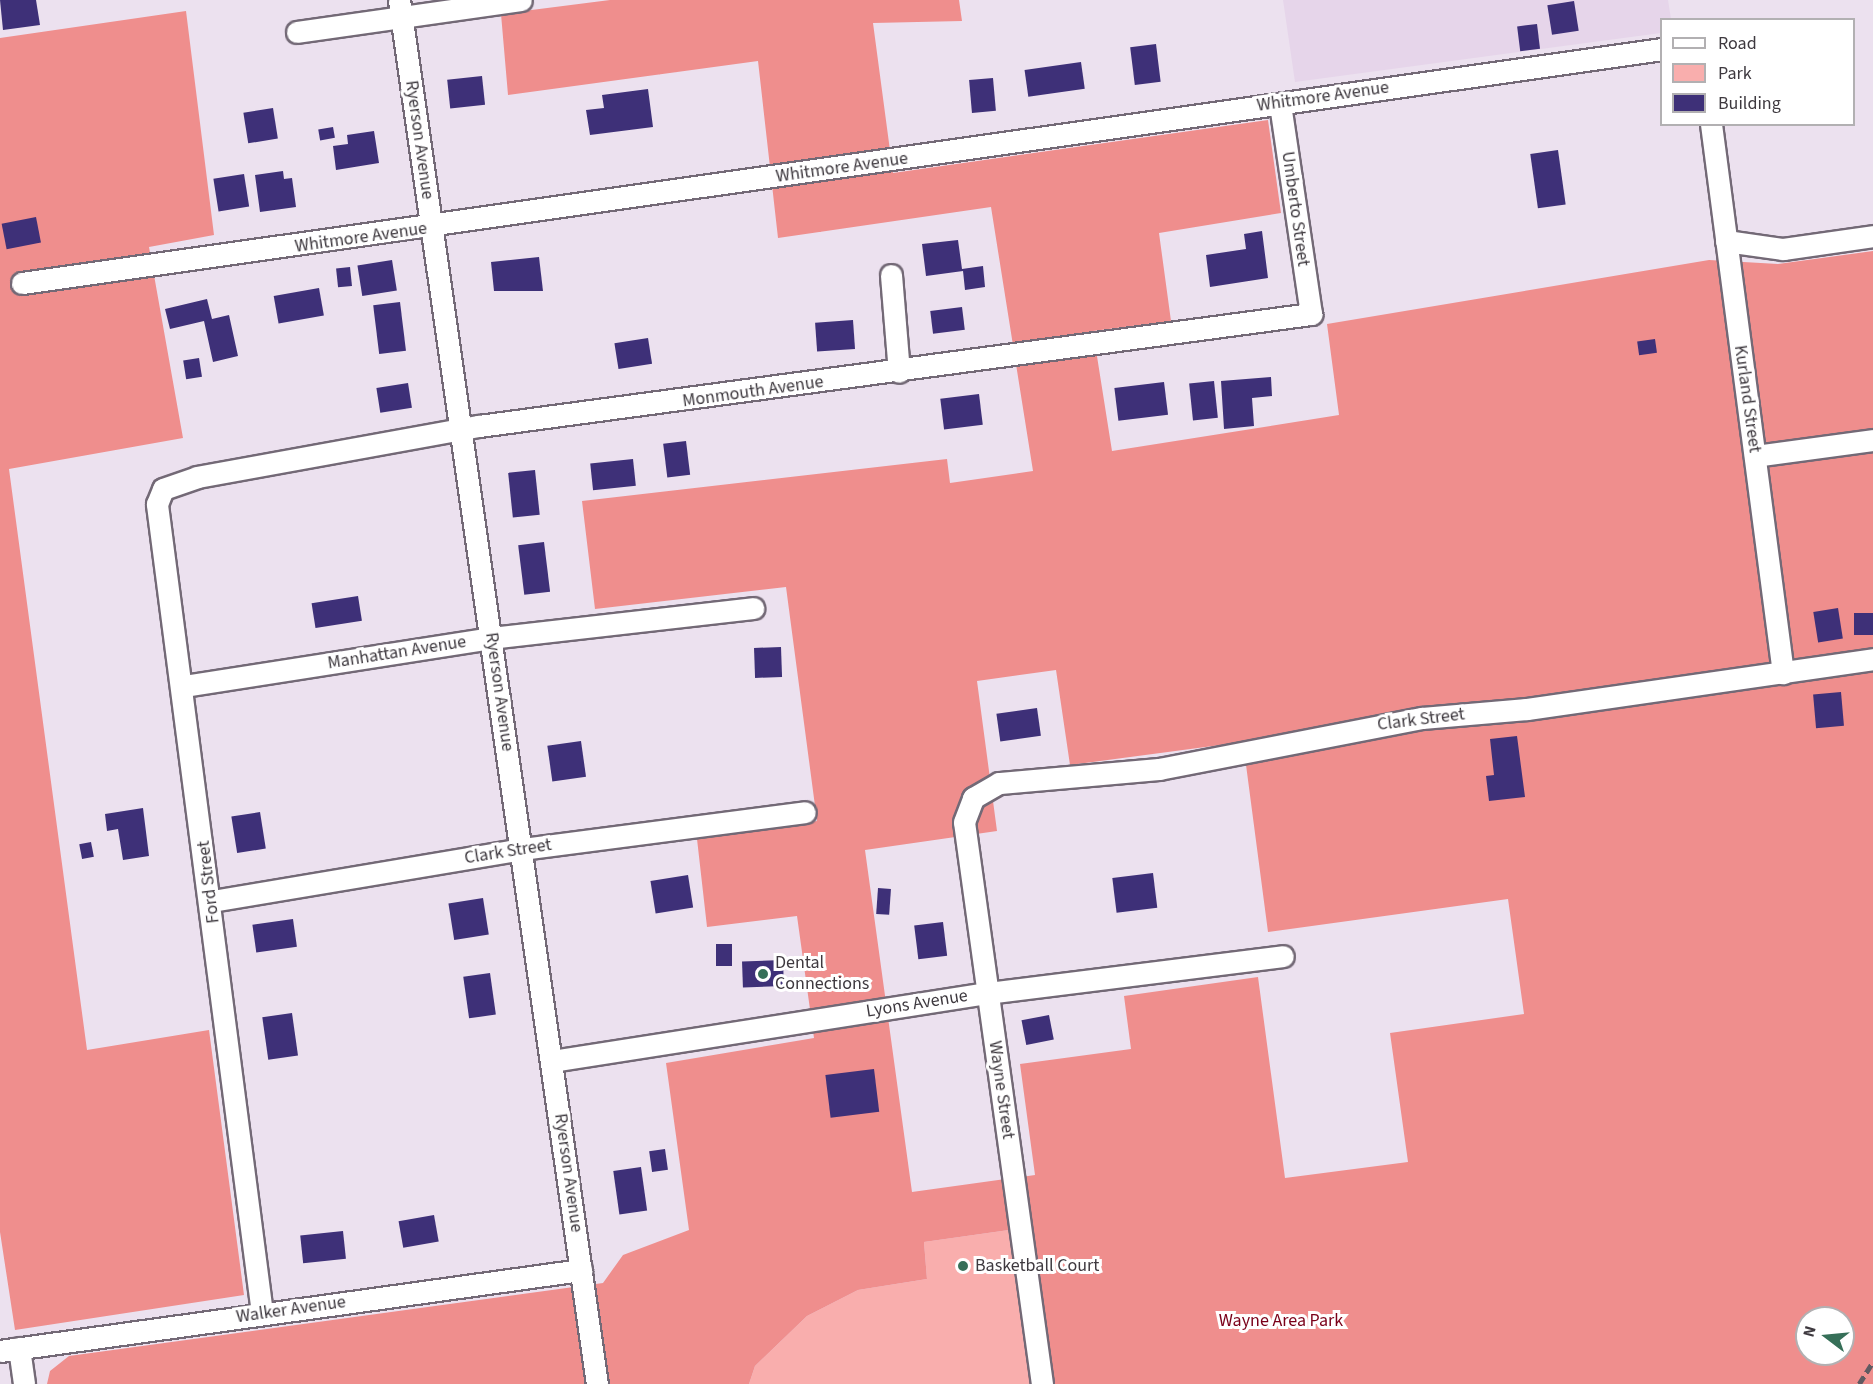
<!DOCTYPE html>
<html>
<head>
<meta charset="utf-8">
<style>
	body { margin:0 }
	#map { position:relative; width:1873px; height:1384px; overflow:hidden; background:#ece1ef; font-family:"Source Sans 3",sans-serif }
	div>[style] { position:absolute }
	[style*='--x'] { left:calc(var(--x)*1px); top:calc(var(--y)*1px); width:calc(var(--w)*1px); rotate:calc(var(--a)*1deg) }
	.built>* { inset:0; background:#e6d5ea }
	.green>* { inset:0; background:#f9aead }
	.forest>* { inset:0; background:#ef8e8d }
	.building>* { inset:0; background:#3e3078; transform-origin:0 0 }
	.roads { filter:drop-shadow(2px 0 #736976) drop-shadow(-2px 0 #736976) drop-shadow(0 2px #736976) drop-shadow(0 -2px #736976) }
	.minor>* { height:21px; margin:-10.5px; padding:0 10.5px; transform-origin:10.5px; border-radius:10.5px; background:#fff }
	.rail>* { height:4.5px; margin-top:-2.25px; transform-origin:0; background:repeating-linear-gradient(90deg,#605a61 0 9px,transparent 0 13.5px) }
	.dots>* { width:16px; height:16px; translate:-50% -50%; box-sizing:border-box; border:3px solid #fff; border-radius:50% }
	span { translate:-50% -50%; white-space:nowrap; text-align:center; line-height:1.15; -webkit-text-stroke:6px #fff; paint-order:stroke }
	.street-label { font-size:18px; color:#3e393f }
	.poi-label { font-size:18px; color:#3e393f }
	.left { translate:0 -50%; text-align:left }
	.park-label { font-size:18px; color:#7a0019 }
	.legend { position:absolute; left:1660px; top:18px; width:195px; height:108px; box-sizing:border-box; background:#fff; border:2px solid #b2b0b2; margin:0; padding:8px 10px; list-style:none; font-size:18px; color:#3e393f }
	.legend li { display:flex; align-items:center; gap:12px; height:30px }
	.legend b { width:30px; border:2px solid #b2b0b2 }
	.north { position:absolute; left:1795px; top:1306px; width:60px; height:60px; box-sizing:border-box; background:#fff; border:2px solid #b2b0b2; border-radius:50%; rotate:286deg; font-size:16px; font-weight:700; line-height:24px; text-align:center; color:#3e393f }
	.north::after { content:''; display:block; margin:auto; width:21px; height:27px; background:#366f58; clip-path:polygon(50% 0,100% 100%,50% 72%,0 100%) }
</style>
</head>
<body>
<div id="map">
	<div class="built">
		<div style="clip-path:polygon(1283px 0,1668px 0,1671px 19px,1662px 20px,1661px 33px,1295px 82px)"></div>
	</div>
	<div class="green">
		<div style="clip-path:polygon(1009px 1230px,1029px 1384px,749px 1384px,755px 1366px,807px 1316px,858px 1290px,927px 1279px,924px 1242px)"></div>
	</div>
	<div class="forest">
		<div style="clip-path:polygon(evenodd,610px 0,959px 0,962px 21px,873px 23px,893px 173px,1268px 120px,1281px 213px,1159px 233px,1171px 321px,1093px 331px,1112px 451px,1339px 415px,1327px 324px,1709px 260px,1778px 264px,1873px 251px,1873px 1384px,1029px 1384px,1009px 1230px,924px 1242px,927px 1279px,858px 1290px,807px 1316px,755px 1366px,749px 1384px,47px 1384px,50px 1371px,69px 1356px,603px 1283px,623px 1255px,689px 1230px,666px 1063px,814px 1038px,797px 916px,707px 927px,697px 839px,817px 821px,786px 587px,595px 609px,582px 501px,947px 459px,950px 483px,1033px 471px,991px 207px,778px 238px,758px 61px,508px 95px,501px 14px,610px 0,1056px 670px,1070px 765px,1243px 742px,1268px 932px,1508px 899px,1524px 1014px,1390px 1033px,1408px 1162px,1285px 1178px,1258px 977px,1124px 996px,1131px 1049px,1020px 1064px,1035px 1175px,912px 1192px,865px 850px,997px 831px,977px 681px,1056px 670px,610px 0,1807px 1318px,1843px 1318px,1843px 1354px,1807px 1354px,1807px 1318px)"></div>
		<div style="clip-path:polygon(186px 11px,214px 235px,149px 247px,183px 438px,9px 469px,87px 1050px,209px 1030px,244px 1295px,15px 1330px,0 1232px,0 38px)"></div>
	</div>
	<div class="building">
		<div style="clip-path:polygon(0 0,36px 0,40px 25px,3px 30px)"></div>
		<div style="left:1574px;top:1px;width:30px;height:27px;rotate:81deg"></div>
		<div style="left:1537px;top:24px;width:25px;height:20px;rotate:83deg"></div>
		<div style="left:1156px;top:44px;width:38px;height:26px;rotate:83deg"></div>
		<div style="left:1081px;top:62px;width:27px;height:57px;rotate:82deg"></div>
		<div style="left:482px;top:76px;width:29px;height:35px;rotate:84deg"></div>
		<div style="left:993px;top:78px;width:33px;height:24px;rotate:85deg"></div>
		<div style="clip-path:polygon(648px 89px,653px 127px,590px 135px,586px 110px,604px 108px,602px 95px)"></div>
		<div style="left:273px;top:108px;width:31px;height:30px;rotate:81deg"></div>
		<div style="left:333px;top:127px;width:11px;height:15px;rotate:80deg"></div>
		<div style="clip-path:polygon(374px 131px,379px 163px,336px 170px,333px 146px,348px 144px,347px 135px)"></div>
		<div style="left:1558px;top:150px;width:55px;height:28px;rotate:82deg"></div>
		<div style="clip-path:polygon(283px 171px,284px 179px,292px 178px,296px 207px,260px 212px,255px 175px)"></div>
		<div style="left:244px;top:174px;width:33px;height:31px;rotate:81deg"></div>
		<div style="left:36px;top:217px;width:26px;height:35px;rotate:79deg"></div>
		<div style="clip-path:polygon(1262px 231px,1268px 278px,1210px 287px,1206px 255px,1246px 249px,1244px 234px)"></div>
		<div style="clip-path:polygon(958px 240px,962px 269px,983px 266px,985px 287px,965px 290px,963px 271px,926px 276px,922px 244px)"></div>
		<div style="clip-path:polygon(539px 257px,543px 291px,494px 291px,491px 262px)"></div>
		<div style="left:392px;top:260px;width:31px;height:35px;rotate:81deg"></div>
		<div style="left:350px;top:267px;width:19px;height:14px;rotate:84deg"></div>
		<div style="left:319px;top:288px;width:28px;height:46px;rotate:80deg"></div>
		<div style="clip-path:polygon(207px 299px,212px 319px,229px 315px,238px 356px,213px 362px,204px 321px,170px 329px,165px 309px)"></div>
		<div style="left:400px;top:302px;width:49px;height:27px;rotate:83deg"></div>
		<div style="left:962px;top:307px;width:23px;height:32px;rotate:83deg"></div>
		<div style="left:853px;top:320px;width:29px;height:38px;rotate:86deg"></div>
		<div style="left:648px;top:338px;width:26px;height:34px;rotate:81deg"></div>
		<div style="left:1655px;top:339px;width:14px;height:18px;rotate:82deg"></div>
		<div style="left:199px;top:358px;width:19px;height:16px;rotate:81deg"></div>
		<div style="clip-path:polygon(1271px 377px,1272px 396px,1252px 398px,1254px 426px,1224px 429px,1221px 381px)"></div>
		<div style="left:1214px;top:381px;width:37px;height:25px;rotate:84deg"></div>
		<div style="left:1164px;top:382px;width:33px;height:50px;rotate:83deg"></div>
		<div style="left:408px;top:383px;width:25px;height:32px;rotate:81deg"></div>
		<div style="left:979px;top:394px;width:31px;height:39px;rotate:83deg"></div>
		<div style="left:686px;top:441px;width:34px;height:23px;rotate:83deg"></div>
		<div style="left:633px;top:459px;width:27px;height:43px;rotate:84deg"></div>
		<div style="left:535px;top:470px;width:45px;height:27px;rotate:84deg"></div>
		<div style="left:544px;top:542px;width:50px;height:26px;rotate:83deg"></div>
		<div style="left:358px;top:596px;width:25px;height:47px;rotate:81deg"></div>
		<div style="left:1838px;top:608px;width:31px;height:25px;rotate:81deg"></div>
		<div style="left:1873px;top:613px;width:22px;height:19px;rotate:90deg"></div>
		<div style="left:781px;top:647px;width:30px;height:27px;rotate:88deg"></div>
		<div style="left:1841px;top:692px;width:34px;height:28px;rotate:85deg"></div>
		<div style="left:1037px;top:708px;width:28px;height:41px;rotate:82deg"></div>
		<div style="clip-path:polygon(1517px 736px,1525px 797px,1489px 801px,1486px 776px,1494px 775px,1490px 739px)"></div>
		<div style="left:581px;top:741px;width:36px;height:34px;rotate:82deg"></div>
		<div style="clip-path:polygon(143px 808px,149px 856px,123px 860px,118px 829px,107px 831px,105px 814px)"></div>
		<div style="left:260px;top:812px;width:37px;height:29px;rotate:81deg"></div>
		<div style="left:91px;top:842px;width:15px;height:12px;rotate:79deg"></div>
		<div style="left:1153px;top:873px;width:35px;height:41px;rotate:83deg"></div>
		<div style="left:688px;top:875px;width:33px;height:38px;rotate:81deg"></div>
		<div style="left:878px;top:888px;width:13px;height:26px;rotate:4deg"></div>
		<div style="left:483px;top:898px;width:37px;height:35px;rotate:81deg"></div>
		<div style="left:293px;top:919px;width:28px;height:41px;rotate:82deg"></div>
		<div style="left:943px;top:922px;width:34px;height:29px;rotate:83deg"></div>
		<div style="left:732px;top:944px;width:22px;height:16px;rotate:90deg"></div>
		<div style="left:783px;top:960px;width:26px;height:41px;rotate:88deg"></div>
		<div style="left:490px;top:973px;width:42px;height:27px;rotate:82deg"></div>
		<div style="left:292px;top:1013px;width:43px;height:30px;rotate:82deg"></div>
		<div style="left:1049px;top:1015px;width:25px;height:28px;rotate:79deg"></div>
		<div style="left:874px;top:1069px;width:43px;height:49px;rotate:83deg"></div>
		<div style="left:665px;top:1149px;width:21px;height:16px;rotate:82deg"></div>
		<div style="left:641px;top:1167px;width:44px;height:28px;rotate:82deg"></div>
		<div style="left:434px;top:1215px;width:27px;height:36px;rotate:80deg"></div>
		<div style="left:343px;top:1231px;width:28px;height:43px;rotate:84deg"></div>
	</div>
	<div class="roads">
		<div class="minor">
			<div style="--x:399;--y:0;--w:1398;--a:81.86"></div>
			<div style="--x:297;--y:32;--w:226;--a:-8.1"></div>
			<div style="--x:1711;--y:124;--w:554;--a:82.53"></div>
			<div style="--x:1726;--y:241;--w:58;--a:8"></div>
			<div style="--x:1783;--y:249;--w:91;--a:-8.2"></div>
			<div style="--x:891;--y:275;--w:97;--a:85.3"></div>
			<div style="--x:22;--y:283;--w:1657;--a:-8.12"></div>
			<div style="--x:1755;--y:456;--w:119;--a:-7.7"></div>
			<div style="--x:184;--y:686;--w:311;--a:-8.9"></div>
			<div style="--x:491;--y:638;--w:264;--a:-6.5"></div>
			<div style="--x:212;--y:901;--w:314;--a:-9.5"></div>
			<div style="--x:522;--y:849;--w:285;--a:-7.4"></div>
			<div style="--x:552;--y:1061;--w:440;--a:-8.9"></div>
			<div style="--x:987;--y:993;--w:298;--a:-7.1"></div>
			<div style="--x:262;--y:1313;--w:816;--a:-97.4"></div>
			<div style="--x:157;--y:504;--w:16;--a:-68"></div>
			<div style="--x:163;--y:489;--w:36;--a:-19"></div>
			<div style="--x:197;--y:477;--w:287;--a:-10.3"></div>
			<div style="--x:479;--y:426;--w:840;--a:-7.67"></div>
			<div style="--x:1311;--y:314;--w:212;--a:-98.4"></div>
			<div style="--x:19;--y:1348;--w:36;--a:82"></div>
			<div style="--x:0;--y:1351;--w:587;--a:-7.94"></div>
			<div style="--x:1042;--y:1384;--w:567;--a:-97.9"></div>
			<div style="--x:964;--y:822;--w:26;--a:-69"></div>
			<div style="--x:973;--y:798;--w:30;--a:-30"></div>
			<div style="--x:999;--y:783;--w:161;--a:-5"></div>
			<div style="--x:1159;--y:769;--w:268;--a:-11"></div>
			<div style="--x:1422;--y:718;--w:105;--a:-4.9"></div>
			<div style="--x:1527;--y:709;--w:350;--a:-8.2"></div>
		</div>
	</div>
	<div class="rail">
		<div style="--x:1859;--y:1384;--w:26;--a:-58"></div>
	</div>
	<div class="dots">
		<div style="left:763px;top:974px;background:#366f58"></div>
		<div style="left:963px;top:1266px;background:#366f58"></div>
	</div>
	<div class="street-label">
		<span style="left:1323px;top:97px;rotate:-8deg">Whitmore Avenue</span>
		<span style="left:419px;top:140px;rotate:82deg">Ryerson Avenue</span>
		<span style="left:842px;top:168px;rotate:-8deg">Whitmore Avenue</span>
		<span style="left:1295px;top:209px;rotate:82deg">Umberto Street</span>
		<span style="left:361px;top:238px;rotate:-8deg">Whitmore Avenue</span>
		<span style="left:753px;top:392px;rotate:-8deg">Monmouth Avenue</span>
		<span style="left:1747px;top:399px;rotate:82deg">Kurland Street</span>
		<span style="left:397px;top:653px;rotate:-9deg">Manhattan Avenue</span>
		<span style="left:499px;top:692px;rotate:82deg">Ryerson Avenue</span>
		<span style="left:1421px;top:720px;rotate:-7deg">Clark Street</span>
		<span style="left:508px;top:852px;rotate:-9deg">Clark Street</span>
		<span style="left:209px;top:882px;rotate:-97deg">Ford Street</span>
		<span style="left:917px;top:1004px;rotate:-9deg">Lyons Avenue</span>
		<span style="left:1001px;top:1090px;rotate:82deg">Wayne Street</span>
		<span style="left:568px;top:1173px;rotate:82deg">Ryerson Avenue</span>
		<span style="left:291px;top:1310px;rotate:-8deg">Walker Avenue</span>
	</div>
	<div class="poi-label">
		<span class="left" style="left:775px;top:974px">Dental<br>Connections</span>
		<span class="left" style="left:975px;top:1266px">Basketball Court</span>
	</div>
	<div class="park-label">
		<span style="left:1281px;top:1321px">Wayne Area Park</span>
	</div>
	<ul class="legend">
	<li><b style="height:8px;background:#fff"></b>Road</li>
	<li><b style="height:16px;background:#f9aead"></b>Park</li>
	<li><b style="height:16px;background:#3e3078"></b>Building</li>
	</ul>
	<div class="north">N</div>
</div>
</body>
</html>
